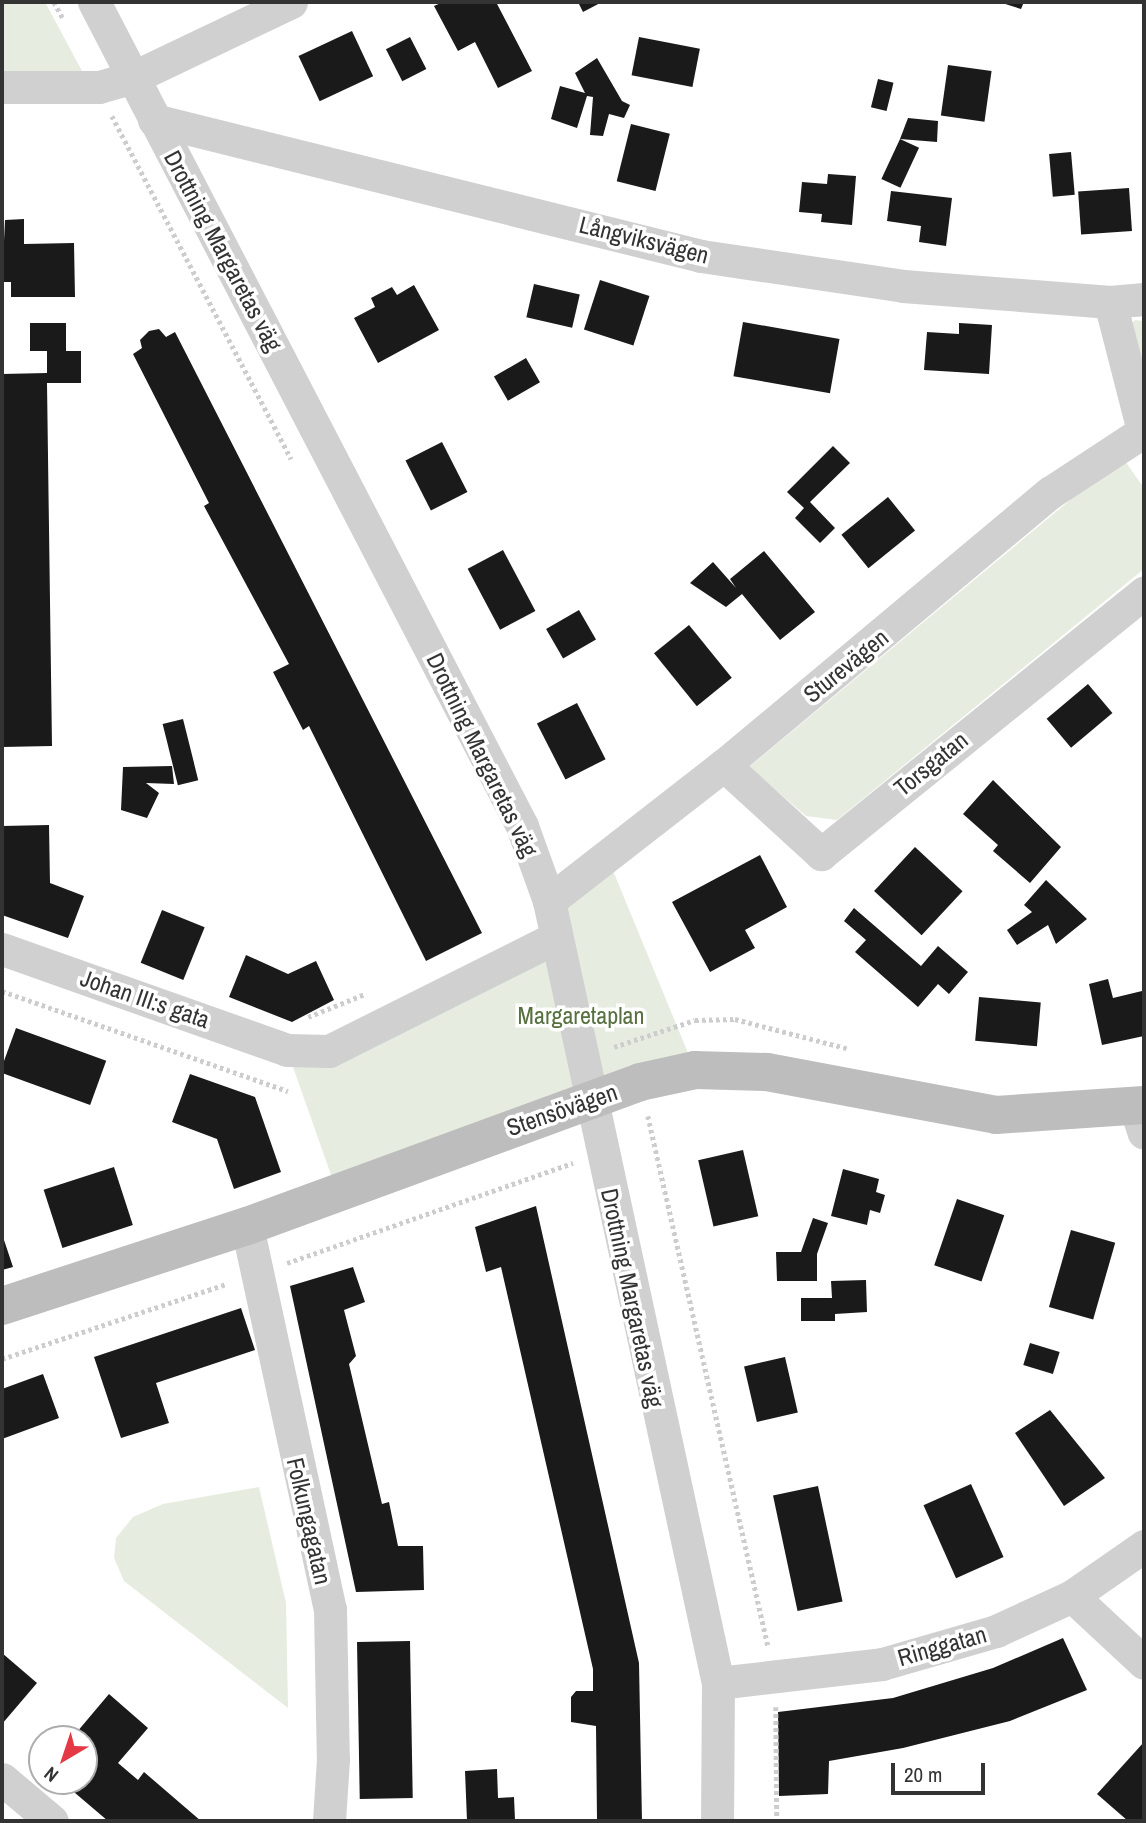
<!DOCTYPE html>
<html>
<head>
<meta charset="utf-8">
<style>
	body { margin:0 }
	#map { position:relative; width:1146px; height:1823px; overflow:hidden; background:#fff; font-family:"Archivo Narrow",sans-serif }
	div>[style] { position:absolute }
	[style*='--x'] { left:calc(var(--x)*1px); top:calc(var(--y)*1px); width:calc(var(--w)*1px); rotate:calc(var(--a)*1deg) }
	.green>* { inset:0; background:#e6ecdf }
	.building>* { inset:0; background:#1a1a1a; transform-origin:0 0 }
	.path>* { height:4.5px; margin-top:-2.25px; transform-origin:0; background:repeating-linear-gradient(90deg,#cdcdcd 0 3.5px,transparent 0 7px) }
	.street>* { height:33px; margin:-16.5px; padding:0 16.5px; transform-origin:16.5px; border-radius:16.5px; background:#d0d0d0 }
	.secondary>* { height:38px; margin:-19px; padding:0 19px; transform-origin:19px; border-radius:19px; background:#bdbdbd }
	span { translate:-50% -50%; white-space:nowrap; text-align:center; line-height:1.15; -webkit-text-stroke:7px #fff; paint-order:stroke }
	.street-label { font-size:24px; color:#333 }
	.park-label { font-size:24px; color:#56703f }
	.frame { position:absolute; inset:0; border:4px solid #333; pointer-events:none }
	.north { position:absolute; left:28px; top:1725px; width:70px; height:70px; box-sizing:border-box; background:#fff; border:2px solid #adadad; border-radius:50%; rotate:219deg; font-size:19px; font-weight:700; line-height:28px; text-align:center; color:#333 }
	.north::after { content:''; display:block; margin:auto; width:24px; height:32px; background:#e63946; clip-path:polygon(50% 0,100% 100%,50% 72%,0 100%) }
	.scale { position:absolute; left:891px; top:1763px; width:94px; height:32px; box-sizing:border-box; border:4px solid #333; border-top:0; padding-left:9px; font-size:21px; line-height:24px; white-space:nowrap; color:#333; -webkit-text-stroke:5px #fff; paint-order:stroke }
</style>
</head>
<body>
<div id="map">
	<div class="green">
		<div style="clip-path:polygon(2px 2px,45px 2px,82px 71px,2px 72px)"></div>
		<div style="clip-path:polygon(1135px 320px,1144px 321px,1144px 383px,1131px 324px)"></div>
		<div style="clip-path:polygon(1122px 457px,1144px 488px,1144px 569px,837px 820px,806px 816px,749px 767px)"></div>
		<div style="clip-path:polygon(607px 856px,695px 1070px,337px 1192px,287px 1050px,329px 1051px,555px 938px,549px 901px)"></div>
		<div style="clip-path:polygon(259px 1487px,286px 1603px,288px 1708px,124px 1581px,114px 1558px,116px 1538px,133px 1517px,163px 1504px)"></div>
	</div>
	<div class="building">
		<div style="clip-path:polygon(443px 2px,496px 2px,532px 71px,498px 88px,475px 42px,458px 51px,434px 6px)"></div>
		<div style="clip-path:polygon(578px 2px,602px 2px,583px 12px)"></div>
		<div style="clip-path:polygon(999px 2px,1024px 2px,1021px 9px)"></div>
		<div style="left:352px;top:31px;width:50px;height:59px;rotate:65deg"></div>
		<div style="left:410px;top:37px;width:36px;height:27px;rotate:63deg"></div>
		<div style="left:639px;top:37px;width:62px;height:39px;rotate:11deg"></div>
		<div style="clip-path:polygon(597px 58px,622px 101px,630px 105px,624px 118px,609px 114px,603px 136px,590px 135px,593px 97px,587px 96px,577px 128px,551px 119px,560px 86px,585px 93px,575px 73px)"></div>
		<div style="left:948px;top:65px;width:44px;height:51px;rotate:8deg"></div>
		<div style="left:878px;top:79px;width:16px;height:29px;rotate:14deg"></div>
		<div style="clip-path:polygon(908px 118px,938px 121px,937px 142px,900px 139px)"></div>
		<div style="left:631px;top:124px;width:40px;height:59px;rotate:14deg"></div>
		<div style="left:900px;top:139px;width:21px;height:44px;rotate:25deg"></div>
		<div style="left:1071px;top:152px;width:43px;height:22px;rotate:85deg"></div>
		<div style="clip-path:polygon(828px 174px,856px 176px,852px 225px,821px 222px,822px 214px,799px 212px,802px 182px,827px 184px)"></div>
		<div style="left:1129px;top:188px;width:43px;height:51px;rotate:86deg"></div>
		<div style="clip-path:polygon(891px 191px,952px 198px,946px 246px,919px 242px,921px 226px,887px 221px)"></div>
		<div style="clip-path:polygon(24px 219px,24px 244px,74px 243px,75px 297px,11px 297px,11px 282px,2px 282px,5px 220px)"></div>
		<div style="left:600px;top:280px;width:52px;height:52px;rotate:18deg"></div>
		<div style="left:534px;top:284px;width:47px;height:34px;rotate:13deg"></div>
		<div style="clip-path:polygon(414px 285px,439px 330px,378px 363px,354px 318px,375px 307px,371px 298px,392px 287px,397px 295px)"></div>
		<div style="left:743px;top:322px;width:98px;height:55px;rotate:10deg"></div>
		<div style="clip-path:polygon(30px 323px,66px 323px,66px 351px,81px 351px,81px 383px,47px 383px,52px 746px,2px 747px,2px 374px,47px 373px,47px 351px,30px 351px)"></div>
		<div style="clip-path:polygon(959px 323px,992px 325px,989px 374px,924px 370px,927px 332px,959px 334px)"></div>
		<div style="clip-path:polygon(159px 329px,166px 337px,175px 332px,482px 933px,426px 961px,309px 726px,303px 730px,273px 672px,289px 664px,204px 506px,209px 503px,133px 354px,142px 348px,140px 340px,149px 331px)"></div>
		<div style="left:526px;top:358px;width:28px;height:37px;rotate:60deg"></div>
		<div style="left:442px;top:442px;width:56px;height:41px;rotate:63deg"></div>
		<div style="clip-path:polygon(833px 446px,850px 463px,810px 502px,835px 528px,820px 543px,795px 518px,804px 508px,787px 492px)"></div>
		<div style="left:888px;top:497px;width:43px;height:60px;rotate:51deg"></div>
		<div style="left:503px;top:550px;width:69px;height:40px;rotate:62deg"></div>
		<div style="clip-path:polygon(764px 551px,815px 612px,780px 640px,742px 594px,726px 607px,690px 583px,713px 562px,736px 588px,730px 579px)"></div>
		<div style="left:579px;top:610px;width:34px;height:38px;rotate:60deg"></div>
		<div style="left:689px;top:625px;width:68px;height:45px;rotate:51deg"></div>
		<div style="left:1088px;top:684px;width:38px;height:54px;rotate:50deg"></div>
		<div style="left:577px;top:703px;width:63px;height:45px;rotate:63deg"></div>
		<div style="left:183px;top:719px;width:63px;height:21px;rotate:76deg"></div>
		<div style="clip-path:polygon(172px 766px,174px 784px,146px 783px,159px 793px,147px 818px,121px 810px,123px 767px)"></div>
		<div style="clip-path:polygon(993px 780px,1061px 847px,1030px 883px,993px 851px,998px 845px,963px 814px)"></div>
		<div style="clip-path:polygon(49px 825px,50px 883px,84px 896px,68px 938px,2px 915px,2px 826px)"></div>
		<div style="left:915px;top:847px;width:65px;height:60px;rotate:43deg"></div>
		<div style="clip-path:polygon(760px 855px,787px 907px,745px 930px,755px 948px,710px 972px,672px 902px)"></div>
		<div style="clip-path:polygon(1046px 880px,1087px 919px,1056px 944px,1048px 925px,1017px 945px,1007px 930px,1032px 912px,1024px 905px)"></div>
		<div style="clip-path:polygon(854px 908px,921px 966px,938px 946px,968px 972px,949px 994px,938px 984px,918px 1007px,855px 952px,866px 940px,844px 921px)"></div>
		<div style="left:162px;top:910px;width:46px;height:57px;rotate:22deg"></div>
		<div style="clip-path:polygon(246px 955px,288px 974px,316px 961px,334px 1000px,292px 1022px,229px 997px)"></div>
		<div style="clip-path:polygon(1108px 979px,1113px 998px,1142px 991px,1144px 1036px,1102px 1045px,1089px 984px)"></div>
		<div style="left:979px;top:997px;width:62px;height:44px;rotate:5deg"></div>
		<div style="left:16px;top:1028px;width:96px;height:47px;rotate:20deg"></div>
		<div style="clip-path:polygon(190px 1074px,255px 1097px,281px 1172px,234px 1189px,217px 1139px,172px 1122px)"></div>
		<div style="left:743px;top:1150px;width:68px;height:46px;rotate:77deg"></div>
		<div style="left:114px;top:1167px;width:61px;height:74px;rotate:72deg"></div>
		<div style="clip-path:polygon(843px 1169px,879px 1179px,876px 1192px,885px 1195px,880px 1213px,870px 1210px,867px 1225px,831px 1216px)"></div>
		<div style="left:957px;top:1199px;width:50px;height:70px;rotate:19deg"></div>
		<div style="clip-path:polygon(536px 1206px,639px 1663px,642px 1821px,597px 1821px,596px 1726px,571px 1722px,571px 1697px,576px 1691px,593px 1691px,593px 1669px,501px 1267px,486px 1272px,475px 1227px)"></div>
		<div style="clip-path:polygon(813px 1218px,828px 1223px,817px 1254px,817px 1281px,777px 1281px,776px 1252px,801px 1252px)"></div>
		<div style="left:1071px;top:1230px;width:46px;height:80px;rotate:16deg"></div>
		<div style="clip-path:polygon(2px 1234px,13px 1267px,2px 1270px)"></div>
		<div style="clip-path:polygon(353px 1267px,365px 1302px,344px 1310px,356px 1356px,349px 1364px,382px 1504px,389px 1502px,398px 1546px,423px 1546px,424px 1590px,356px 1592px,290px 1286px)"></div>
		<div style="clip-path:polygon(866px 1280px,867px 1312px,835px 1314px,835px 1321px,801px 1321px,801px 1298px,832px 1298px,831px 1281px)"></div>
		<div style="clip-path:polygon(241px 1308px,255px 1350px,156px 1383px,169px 1423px,121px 1438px,94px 1357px)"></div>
		<div style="left:1030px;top:1343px;width:31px;height:23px;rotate:17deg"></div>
		<div style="left:785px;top:1357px;width:57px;height:42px;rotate:77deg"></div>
		<div style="clip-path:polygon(43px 1374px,59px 1418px,2px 1439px,2px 1389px)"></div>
		<div style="clip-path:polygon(1050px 1410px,1105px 1478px,1064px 1506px,1015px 1433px)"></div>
		<div style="left:971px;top:1484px;width:80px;height:52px;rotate:66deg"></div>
		<div style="left:818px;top:1486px;width:118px;height:46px;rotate:78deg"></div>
		<div style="clip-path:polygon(1063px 1638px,1087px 1690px,1010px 1721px,903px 1748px,829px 1761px,828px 1794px,779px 1796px,778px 1712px,893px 1698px,993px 1668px)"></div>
		<div style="left:410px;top:1641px;width:157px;height:53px;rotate:89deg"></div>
		<div style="clip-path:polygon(2px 1653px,37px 1683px,2px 1724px)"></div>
		<div style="clip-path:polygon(109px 1694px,148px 1728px,118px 1763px,138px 1780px,144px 1772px,201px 1821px,108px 1821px,61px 1781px,84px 1781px,84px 1739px,71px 1739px)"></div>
		<div style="clip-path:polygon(1144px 1742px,1144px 1821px,1128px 1821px,1097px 1794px)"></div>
		<div style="clip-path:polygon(497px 1769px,498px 1798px,514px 1797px,515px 1820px,467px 1821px,465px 1771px)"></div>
	</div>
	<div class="path">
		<div style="--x:54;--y:2;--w:18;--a:61"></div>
		<div style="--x:112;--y:116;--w:387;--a:62.4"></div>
		<div style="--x:2;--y:991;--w:303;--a:19.3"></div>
		<div style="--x:308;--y:1017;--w:61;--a:-22"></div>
		<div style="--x:614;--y:1047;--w:85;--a:-18.4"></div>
		<div style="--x:695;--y:1020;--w:40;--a:-1.4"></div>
		<div style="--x:735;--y:1019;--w:118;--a:14.7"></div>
		<div style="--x:648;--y:1116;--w:543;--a:77.24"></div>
		<div style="--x:287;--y:1263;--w:303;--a:-19.3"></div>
		<div style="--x:2;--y:1359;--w:236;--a:-18.5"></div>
		<div style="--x:776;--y:1707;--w:114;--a:89.5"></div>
	</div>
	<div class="street">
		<div style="--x:94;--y:2;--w:929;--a:62.55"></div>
		<div style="--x:522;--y:826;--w:80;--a:70.2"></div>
		<div style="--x:549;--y:901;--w:800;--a:77.81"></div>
		<div style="--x:718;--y:1683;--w:138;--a:90.4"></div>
		<div style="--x:2;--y:87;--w:97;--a:0"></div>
		<div style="--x:99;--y:87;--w:36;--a:-16"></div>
		<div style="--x:134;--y:77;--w:174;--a:-25.5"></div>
		<div style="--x:154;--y:120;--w:564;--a:13.96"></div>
		<div style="--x:701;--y:256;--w:204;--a:8.4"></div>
		<div style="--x:903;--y:286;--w:208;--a:4.4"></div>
		<div style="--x:1110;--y:302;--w:34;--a:-5"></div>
		<div style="--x:1110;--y:302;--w:136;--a:75.6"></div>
		<div style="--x:724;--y:765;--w:132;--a:42.5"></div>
		<div style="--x:821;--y:854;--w:416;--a:-39"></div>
		<div style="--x:549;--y:901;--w:222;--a:-37.9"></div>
		<div style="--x:724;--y:765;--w:426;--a:-39.9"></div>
		<div style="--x:1051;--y:492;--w:111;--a:-33.3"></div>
		<div style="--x:2;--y:949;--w:302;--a:19.5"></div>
		<div style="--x:287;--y:1050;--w:42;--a:1.4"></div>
		<div style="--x:329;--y:1051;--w:253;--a:-26.6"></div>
		<div style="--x:1135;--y:1106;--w:28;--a:72"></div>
		<div style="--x:247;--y:1226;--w:392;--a:77.8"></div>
		<div style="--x:330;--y:1609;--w:150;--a:88.9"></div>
		<div style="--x:333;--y:1759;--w:62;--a:93.7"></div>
		<div style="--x:1072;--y:1596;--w:98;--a:42.9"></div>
		<div style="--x:718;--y:1683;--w:165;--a:-6.6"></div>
		<div style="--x:882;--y:1664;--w:119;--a:-16.1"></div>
		<div style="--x:996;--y:1631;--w:84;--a:-24.7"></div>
		<div style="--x:1072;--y:1596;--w:88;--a:-34.8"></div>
		<div style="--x:2;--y:1779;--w:65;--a:40"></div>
	</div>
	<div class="secondary">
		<div style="--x:2;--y:1306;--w:258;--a:-18.1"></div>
		<div style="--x:247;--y:1226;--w:419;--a:-20.1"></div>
		<div style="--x:640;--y:1082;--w:56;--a:-12.3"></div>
		<div style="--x:695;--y:1070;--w:72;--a:1.6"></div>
		<div style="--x:767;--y:1072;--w:233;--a:10.6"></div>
		<div style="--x:996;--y:1115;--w:148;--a:-3.9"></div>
	</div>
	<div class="street-label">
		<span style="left:644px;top:240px;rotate:14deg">Långviksvägen</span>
		<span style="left:223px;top:251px;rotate:62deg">Drottning Margaretas väg</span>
		<span style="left:846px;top:666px;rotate:-39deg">Sturevägen</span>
		<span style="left:482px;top:755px;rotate:64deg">Drottning Margaretas väg</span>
		<span style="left:931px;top:764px;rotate:-39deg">Torsgatan</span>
		<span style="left:145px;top:999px;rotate:19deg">Johan III:s gata</span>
		<span style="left:562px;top:1110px;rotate:-19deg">Stensövägen</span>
		<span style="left:632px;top:1298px;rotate:78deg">Drottning Margaretas väg</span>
		<span style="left:309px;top:1521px;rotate:77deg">Folkungagatan</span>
		<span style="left:942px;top:1646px;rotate:-16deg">Ringgatan</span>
	</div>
	<div class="park-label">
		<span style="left:581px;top:1016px">Margaretaplan</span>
	</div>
	<div class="frame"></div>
	<div class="north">N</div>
	<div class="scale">20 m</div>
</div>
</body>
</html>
